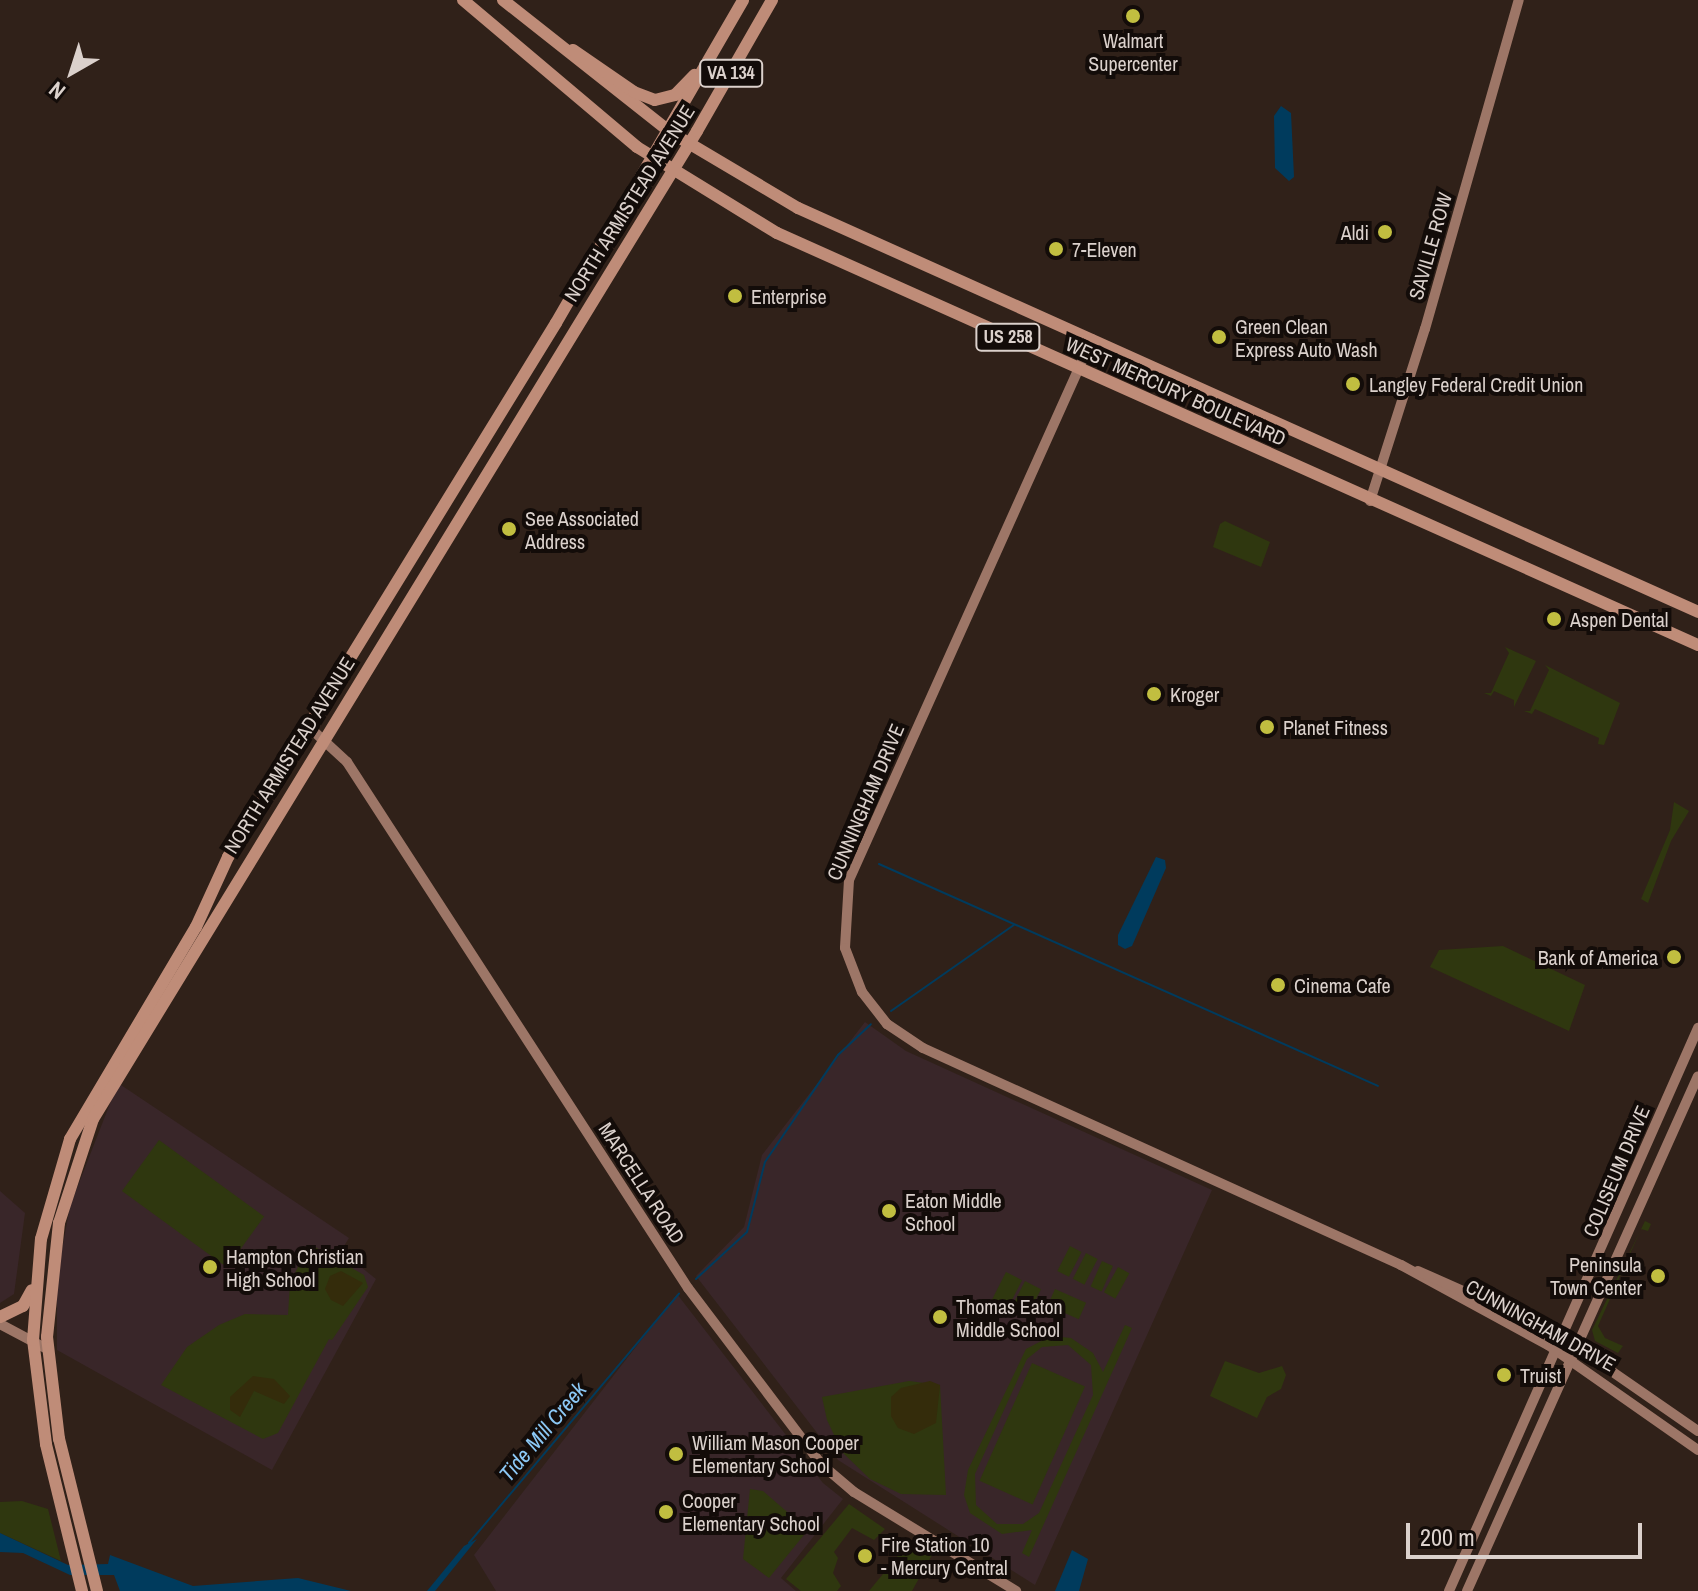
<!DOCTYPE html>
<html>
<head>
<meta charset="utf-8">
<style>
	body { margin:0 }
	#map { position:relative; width:1698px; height:1591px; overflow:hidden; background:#302119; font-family:"Archivo Narrow",sans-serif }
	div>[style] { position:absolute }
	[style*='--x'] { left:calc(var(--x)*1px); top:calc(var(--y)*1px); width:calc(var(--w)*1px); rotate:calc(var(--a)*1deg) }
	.education>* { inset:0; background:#392629 }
	.green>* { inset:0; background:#2f370f; transform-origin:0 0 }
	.sand>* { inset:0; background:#342c0b }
	.water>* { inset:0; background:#003b5d }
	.stream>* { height:2px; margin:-1px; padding:0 1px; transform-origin:1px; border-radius:1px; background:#003b5d }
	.secondary>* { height:10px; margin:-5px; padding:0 5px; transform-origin:5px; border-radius:5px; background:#9d7667 }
	.primary>* { height:12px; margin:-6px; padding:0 6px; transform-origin:6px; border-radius:6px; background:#bf8c78 }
	.dots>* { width:22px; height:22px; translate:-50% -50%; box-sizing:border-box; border:4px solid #130c09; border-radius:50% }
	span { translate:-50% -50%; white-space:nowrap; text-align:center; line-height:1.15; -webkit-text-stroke:8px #130c09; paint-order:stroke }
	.shield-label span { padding:2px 6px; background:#130c09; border:2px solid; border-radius:6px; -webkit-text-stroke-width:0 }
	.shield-label { font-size:18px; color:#dbd1cc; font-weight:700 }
	.poi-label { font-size:20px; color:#dbd1cc }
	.right { translate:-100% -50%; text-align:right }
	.left { translate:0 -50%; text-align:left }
	.street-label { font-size:20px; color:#dbd1cc }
	.water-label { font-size:22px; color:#8cc8f5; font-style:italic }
	.north { position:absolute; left:32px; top:32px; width:80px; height:80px; -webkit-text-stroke:6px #130c09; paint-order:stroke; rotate:219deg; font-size:22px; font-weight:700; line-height:32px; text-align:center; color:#dbd1cc }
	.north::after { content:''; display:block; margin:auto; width:28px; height:36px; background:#dbd1cc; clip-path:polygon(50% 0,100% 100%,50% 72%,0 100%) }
	.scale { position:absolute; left:1406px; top:1523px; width:236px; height:36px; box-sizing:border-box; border:4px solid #dbd1cc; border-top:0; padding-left:10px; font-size:24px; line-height:28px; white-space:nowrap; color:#dbd1cc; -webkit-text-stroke:6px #130c09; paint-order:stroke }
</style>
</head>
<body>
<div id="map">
	<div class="education">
		<div style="clip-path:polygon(865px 1022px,906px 1051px,1212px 1190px,1035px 1585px,838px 1460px,696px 1276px,744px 1227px,762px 1155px)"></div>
		<div style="clip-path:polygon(118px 1083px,349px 1238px,341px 1251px,376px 1279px,272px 1470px,57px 1350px,57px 1277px,70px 1206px)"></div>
		<div style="clip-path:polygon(0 1191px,25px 1213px,14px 1294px,0 1303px)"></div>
		<div style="clip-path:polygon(677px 1294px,823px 1483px,843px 1499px,781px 1578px,796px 1591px,496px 1591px,474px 1555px)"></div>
	</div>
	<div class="green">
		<div style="clip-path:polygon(1225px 521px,1270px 542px,1261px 567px,1213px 547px,1220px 524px)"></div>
		<div style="clip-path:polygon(1505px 647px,1536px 661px,1514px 707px,1514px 700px,1494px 691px,1491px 696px,1484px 693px,1491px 693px,1509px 653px)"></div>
		<div style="clip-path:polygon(1545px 665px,1620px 703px,1604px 745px,1598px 744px,1599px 738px,1535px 709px,1532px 714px,1524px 711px,1530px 711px,1549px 670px)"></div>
		<div style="clip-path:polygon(1674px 802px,1689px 811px,1671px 841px,1648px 903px,1641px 899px,1670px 830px)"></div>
		<div style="clip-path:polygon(1503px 946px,1585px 985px,1569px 1031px,1430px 967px,1439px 950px)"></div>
		<div style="left:159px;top:1140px;width:130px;height:63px;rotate:36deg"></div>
		<div style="clip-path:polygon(1645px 1221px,1651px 1224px,1648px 1231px,1641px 1229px,1598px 1326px,1605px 1338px,1623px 1346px,1618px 1353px,1595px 1341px,1592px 1330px)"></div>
		<div style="left:1070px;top:1246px;width:13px;height:28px;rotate:27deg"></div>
		<div style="clip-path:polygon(315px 1247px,364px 1275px,368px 1287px,332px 1340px,329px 1339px,278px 1433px,263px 1439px,161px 1385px,187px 1347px,219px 1325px,245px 1314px,288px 1315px,290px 1283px,306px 1251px)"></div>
		<div style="left:1086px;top:1253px;width:13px;height:29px;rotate:27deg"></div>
		<div style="left:1102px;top:1261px;width:12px;height:28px;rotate:24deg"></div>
		<div style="left:1118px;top:1267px;width:13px;height:29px;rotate:29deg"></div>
		<div style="left:1006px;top:1272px;width:18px;height:33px;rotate:27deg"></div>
		<div style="left:1025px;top:1281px;width:18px;height:33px;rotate:27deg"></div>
		<div style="left:1055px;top:1289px;width:34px;height:18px;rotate:24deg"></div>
		<div style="clip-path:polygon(evenodd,1125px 1325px,1132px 1328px,1029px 1557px,1022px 1553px,1032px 1530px,1002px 1534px,970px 1513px,964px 1495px,968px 1470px,1026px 1349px,1051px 1336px,1071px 1338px,1093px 1353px,1103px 1372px,1125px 1325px,1068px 1345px,1091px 1365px,1093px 1395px,1039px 1513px,1023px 1524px,997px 1524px,976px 1505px,975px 1474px,1027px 1359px,1042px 1347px,1068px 1345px)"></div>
		<div style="clip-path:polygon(1225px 1361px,1259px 1373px,1282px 1366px,1286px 1375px,1281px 1389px,1267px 1397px,1257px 1418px,1210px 1396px)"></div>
		<div style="left:1032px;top:1363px;width:58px;height:129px;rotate:24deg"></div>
		<div style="clip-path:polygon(909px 1381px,940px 1385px,946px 1495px,901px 1494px,870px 1479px,842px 1452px,827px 1420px,822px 1397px)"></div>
		<div style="clip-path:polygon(750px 1489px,763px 1491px,808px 1530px,769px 1578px,743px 1559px)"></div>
		<div style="clip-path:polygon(22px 1501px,48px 1509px,61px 1561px,0 1533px,0 1502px)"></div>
		<div style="clip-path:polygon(849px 1504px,885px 1529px,874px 1540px,852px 1528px,834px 1552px,838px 1558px,833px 1573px,841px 1586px,837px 1591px,801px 1591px,786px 1579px)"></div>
		<div style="clip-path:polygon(910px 1541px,932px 1555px,912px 1591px,869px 1591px)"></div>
	</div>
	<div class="sand">
		<div style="clip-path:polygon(341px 1271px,363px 1283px,343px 1306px,331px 1300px,325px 1289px,330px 1276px)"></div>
		<div style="clip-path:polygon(253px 1376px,274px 1379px,290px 1396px,284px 1404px,254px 1391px,240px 1417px,230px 1410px,230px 1397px)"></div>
		<div style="clip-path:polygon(930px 1381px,940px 1385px,936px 1423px,914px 1434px,898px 1428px,891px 1416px,891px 1397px,901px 1388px)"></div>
	</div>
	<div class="water">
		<div style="clip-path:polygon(1281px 106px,1291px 113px,1294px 177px,1289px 181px,1275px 168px,1274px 116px)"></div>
		<div style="clip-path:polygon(1156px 857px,1165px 860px,1166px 868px,1132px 946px,1125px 949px,1118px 945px,1118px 935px)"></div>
		<div style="clip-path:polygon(0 1533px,68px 1565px,108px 1564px,110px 1555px,193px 1586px,298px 1578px,351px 1591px,120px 1591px,114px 1575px,70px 1575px,23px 1553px,0 1552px)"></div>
		<div style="clip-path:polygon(477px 1539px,435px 1591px,427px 1591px,464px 1546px)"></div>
		<div style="clip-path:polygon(1072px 1550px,1088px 1559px,1079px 1591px,1055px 1591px)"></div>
	</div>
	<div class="stream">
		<div style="--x:879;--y:864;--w:546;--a:23.98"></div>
		<div style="--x:891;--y:1011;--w:150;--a:-35"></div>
		<div style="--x:696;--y:1279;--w:69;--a:-42.7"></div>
		<div style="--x:747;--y:1232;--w:72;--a:-75.6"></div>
		<div style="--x:765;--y:1162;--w:130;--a:-55.7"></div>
		<div style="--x:838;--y:1055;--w:45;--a:-43.2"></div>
		<div style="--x:469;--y:1543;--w:326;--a:-49.9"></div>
	</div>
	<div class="secondary">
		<div style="--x:1092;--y:339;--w:593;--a:114.19"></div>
		<div style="--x:849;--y:880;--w:68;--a:93.4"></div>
		<div style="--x:845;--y:948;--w:47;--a:68.9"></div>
		<div style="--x:862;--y:992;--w:41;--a:52"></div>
		<div style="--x:887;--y:1024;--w:43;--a:33.7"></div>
		<div style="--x:923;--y:1048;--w:525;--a:24.42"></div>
		<div style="--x:1401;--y:1265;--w:167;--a:28.6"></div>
		<div style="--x:1548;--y:1345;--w:183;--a:35"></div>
		<div style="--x:1370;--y:501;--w:181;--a:-72.3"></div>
		<div style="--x:1425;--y:329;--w:342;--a:-74.1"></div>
		<div style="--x:308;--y:726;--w:53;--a:42.7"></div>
		<div style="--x:347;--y:762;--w:627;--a:57.05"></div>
		<div style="--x:688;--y:1288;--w:221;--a:52.9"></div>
		<div style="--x:821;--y:1464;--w:43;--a:40.3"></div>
		<div style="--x:854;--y:1492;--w:190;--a:31.4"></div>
		<div style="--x:1418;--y:1271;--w:150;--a:24"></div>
		<div style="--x:1555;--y:1332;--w:174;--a:34.7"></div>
		<div style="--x:0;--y:1324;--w:53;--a:28"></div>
		<div style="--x:1449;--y:1591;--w:616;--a:-66.14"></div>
		<div style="--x:1467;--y:1591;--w:564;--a:-65.84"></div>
	</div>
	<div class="primary">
		<div style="--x:463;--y:0;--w:228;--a:40.2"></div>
		<div style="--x:637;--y:147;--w:164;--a:31.6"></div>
		<div style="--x:777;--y:233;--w:1009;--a:24.1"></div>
		<div style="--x:503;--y:0;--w:213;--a:38.3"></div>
		<div style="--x:670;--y:132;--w:149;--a:30.7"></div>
		<div style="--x:798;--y:208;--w:987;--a:24.17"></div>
		<div style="--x:573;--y:50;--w:74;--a:34.5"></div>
		<div style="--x:634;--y:92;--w:22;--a:21"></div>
		<div style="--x:655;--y:100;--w:21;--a:-14"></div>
		<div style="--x:675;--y:95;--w:28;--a:-46"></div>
		<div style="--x:0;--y:1317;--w:25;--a:-26"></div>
		<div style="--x:23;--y:1306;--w:18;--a:-61"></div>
		<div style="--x:82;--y:1591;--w:151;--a:-103.8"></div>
		<div style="--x:46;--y:1444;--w:105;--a:-97.1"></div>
		<div style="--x:33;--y:1340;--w:101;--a:-85.5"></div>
		<div style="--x:41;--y:1239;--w:104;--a:-73.8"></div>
		<div style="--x:70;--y:1139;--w:247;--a:-59.3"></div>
		<div style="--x:196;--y:927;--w:77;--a:-65.4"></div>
		<div style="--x:228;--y:857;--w:627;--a:-58.44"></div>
		<div style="--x:556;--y:323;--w:373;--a:-59.9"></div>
		<div style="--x:97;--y:1591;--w:157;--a:-104"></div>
		<div style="--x:59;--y:1439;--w:103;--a:-96.7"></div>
		<div style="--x:47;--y:1337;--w:115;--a:-84"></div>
		<div style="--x:59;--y:1223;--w:109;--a:-71.9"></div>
		<div style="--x:93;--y:1119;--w:1158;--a:-58.56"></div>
		<div style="--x:697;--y:131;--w:151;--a:-60.2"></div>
	</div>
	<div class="dots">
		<div style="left:1133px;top:16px;background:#c1be40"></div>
		<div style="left:1385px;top:232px;background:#c1be40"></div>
		<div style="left:1056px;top:249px;background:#c1be40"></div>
		<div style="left:735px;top:296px;background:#c1be40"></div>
		<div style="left:1219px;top:337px;background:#c1be40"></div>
		<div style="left:1353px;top:384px;background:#c1be40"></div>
		<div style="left:509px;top:529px;background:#c1be40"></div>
		<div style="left:1554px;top:619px;background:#c1be40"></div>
		<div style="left:1154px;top:694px;background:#c1be40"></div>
		<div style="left:1267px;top:727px;background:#c1be40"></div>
		<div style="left:1674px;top:957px;background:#c1be40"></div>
		<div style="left:1278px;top:985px;background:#c1be40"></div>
		<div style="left:889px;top:1211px;background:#c1be40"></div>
		<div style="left:210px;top:1267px;background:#c1be40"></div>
		<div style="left:1658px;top:1276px;background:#c1be40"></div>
		<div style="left:940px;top:1317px;background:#c1be40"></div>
		<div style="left:1504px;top:1375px;background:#c1be40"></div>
		<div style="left:676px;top:1454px;background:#c1be40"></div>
		<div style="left:666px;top:1512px;background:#c1be40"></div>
		<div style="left:865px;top:1556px;background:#c1be40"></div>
	</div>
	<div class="shield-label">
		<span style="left:731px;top:73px">VA 134</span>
		<span style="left:1008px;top:337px">US 258</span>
	</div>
	<div class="poi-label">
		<span style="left:1133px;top:52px">Walmart<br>Supercenter</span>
		<span class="right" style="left:1369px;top:232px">Aldi</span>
		<span class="left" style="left:1072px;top:249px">7-Eleven</span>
		<span class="left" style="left:751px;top:296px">Enterprise</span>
		<span class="left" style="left:1235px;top:338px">Green Clean<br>Express Auto Wash</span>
		<span class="left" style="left:1369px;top:384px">Langley Federal Credit Union</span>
		<span class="left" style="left:525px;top:530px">See Associated<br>Address</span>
		<span class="left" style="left:1570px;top:619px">Aspen Dental</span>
		<span class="left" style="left:1170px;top:694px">Kroger</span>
		<span class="left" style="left:1283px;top:727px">Planet Fitness</span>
		<span class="right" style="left:1658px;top:957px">Bank of America</span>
		<span class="left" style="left:1294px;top:985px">Cinema Cafe</span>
		<span class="left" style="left:905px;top:1212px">Eaton Middle<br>School</span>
		<span class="left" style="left:226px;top:1268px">Hampton Christian<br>High School</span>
		<span class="right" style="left:1642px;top:1276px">Peninsula<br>Town Center</span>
		<span class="left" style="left:956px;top:1318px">Thomas Eaton<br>Middle School</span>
		<span class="left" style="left:1520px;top:1375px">Truist</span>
		<span class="left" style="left:692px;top:1454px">William Mason Cooper<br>Elementary School</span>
		<span class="left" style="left:682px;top:1512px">Cooper<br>Elementary School</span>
		<span class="left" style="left:881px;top:1556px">Fire Station 10<br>- Mercury Central</span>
	</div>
	<div class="street-label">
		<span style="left:629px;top:203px;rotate:-58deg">NORTH ARMISTEAD AVENUE</span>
		<span style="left:1430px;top:246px;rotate:-74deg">SAVILLE ROW</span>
		<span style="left:1176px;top:391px;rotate:24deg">WEST MERCURY BOULEVARD</span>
		<span style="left:289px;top:755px;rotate:-58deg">NORTH ARMISTEAD AVENUE</span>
		<span style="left:865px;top:802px;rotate:-67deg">CUNNINGHAM DRIVE</span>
		<span style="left:1616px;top:1171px;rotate:-67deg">COLISEUM DRIVE</span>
		<span style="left:642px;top:1183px;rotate:57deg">MARCELLA ROAD</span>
		<span style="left:1541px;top:1325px;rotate:29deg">CUNNINGHAM DRIVE</span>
	</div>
	<div class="water-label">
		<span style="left:543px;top:1432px;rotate:-50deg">Tide Mill Creek</span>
	</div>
	<div class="north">N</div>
	<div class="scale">200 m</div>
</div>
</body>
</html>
